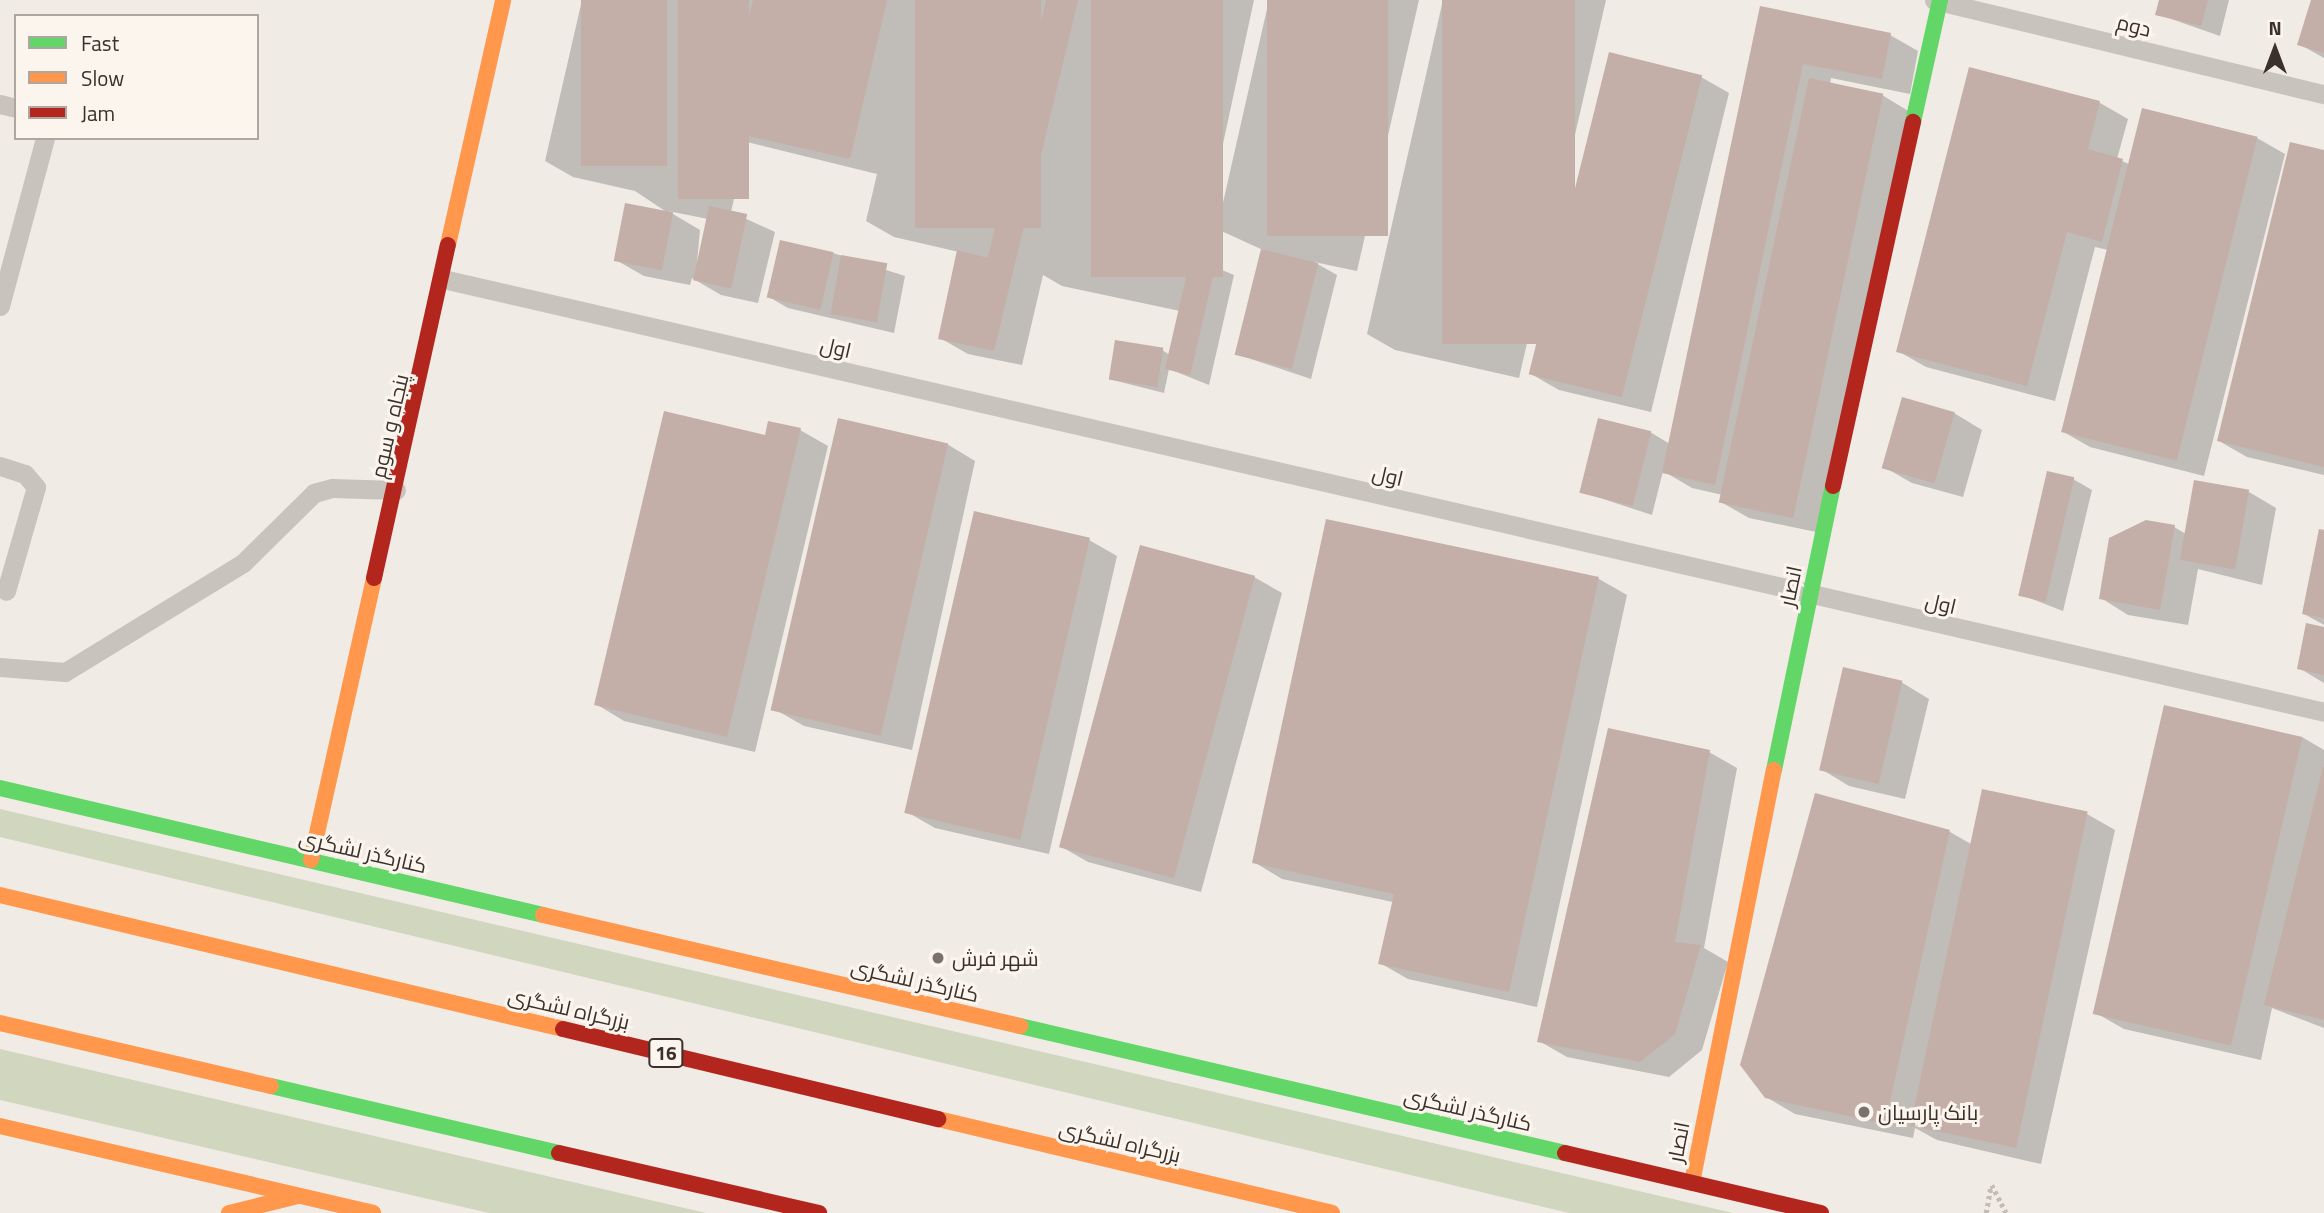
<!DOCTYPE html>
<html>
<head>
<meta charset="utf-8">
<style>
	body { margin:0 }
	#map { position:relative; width:2324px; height:1213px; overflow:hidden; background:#f0ebe5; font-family:"Titillium Web",Cairo,sans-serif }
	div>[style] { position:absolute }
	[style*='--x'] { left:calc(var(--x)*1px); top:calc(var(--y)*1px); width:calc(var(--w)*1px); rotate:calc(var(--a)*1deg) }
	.green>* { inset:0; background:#d1d6bf }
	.shadow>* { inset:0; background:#0003 }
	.building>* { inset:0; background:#c3afa7; transform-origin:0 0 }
	.path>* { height:4.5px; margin-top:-2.25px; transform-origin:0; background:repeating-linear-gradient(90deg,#c2bbb6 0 3.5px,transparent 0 7px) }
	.lane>* { height:19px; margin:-9.5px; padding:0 9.5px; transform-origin:9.5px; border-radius:9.5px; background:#c9c3be }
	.fast>* { height:16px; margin:-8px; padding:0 8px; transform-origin:8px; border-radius:8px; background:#63d668 }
	.slow>* { height:16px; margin:-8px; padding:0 8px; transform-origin:8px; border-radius:8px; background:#ff974d }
	.jam>* { height:16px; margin:-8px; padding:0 8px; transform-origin:8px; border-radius:8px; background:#b3261e }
	.dots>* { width:19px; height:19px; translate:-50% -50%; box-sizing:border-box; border:4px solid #fbf5ee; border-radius:50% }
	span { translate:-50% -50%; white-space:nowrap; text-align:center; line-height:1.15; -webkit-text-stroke:6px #fbf5ee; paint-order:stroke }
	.shield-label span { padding:2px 5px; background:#fbf5ee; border:2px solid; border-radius:5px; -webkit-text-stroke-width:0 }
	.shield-label { font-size:19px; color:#3b302b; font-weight:700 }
	.street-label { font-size:21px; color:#3b302b }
	.poi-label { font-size:21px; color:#3b302b }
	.left { translate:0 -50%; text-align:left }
	.legend { position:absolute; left:14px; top:14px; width:245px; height:126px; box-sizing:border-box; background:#fbf5ee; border:2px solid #aea6a0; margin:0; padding:9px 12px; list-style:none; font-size:21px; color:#3b302b }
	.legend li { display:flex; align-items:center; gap:14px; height:35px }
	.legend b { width:35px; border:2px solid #aea6a0 }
	.north { position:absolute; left:2240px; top:14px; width:70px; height:70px; -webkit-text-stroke:5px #fbf5ee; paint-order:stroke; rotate:0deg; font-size:19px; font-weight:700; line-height:28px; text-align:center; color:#3b302b }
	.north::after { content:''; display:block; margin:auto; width:24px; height:32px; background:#3b302b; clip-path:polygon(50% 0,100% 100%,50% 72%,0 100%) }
</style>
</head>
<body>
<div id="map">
	<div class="green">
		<div style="clip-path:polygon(0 809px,1733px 1213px,1569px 1213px,0 837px)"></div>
		<div style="clip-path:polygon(0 1049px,706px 1213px,489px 1213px,0 1100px)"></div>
	</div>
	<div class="shadow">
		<div style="clip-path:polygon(evenodd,582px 0,1254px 0,1198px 260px,1234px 275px,1209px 385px,1169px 369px,1164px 393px,1109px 379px,1162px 350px,1170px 355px,1180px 311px,1062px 286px,1043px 275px,1022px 365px,968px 354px,940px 338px,959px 252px,894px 237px,866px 221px,877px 174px,747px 142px,731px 212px,775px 232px,758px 303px,721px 295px,692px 278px,690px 285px,644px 276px,616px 260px,668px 213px,635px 191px,573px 177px,545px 161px,582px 0,668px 211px,708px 219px,697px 263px,700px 230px,668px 211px)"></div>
		<div style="clip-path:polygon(1269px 0,1419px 0,1357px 271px,1314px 262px,1337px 275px,1311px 379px,1236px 354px,1263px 250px,1217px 229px)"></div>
		<div style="clip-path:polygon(1443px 0,1606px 0,1519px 378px,1395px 350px,1367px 334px)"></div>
		<div style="clip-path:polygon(2161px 0,2229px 0,2220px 36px,2157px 14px)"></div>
		<div style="clip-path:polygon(2312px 0,2324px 0,2324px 58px,2299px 44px)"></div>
		<div style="clip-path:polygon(1762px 8px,1890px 35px,1918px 51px,1910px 94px,1831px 78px,1830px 84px,1882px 95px,1910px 112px,1821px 533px,1749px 518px,1721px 502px,1723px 495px,1692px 488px,1663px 471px,1652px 515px,1582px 492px,1650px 432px,1670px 444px)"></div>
		<div style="clip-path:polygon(1970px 69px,2100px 103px,2128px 119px,2117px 159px,2129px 164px,2257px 138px,2285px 154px,2204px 476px,2090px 447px,2062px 431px,2108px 250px,2095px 247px,2055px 401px,1926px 367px,1898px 351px)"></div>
		<div style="clip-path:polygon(1701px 77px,1729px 93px,1651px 412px,1559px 390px,1531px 374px)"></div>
		<div style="clip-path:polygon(2324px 152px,2324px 475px,2247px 457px,2219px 441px)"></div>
		<div style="clip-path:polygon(833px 253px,905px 276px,894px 333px,788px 308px,769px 297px)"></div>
		<div style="clip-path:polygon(1954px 413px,1982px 430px,1963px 497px,1912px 483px,1884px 467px)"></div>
		<div style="clip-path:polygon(800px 430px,828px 446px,755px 752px,624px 721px,596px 704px,766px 437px)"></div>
		<div style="clip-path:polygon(947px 444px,975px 461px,912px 750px,804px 726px,776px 710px)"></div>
		<div style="clip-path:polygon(2073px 479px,2092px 490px,2063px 611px,2019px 594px)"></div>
		<div style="clip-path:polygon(2249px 492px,2276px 508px,2262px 585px,2198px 569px,2188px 625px,2128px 615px,2101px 598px,2174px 527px,2186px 534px)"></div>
		<div style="clip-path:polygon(1328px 521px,1599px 579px,1627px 595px,1537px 1007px,1408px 979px,1380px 963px,1393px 902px,1282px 879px,1254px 862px)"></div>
		<div style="clip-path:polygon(2324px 532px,2324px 625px,2304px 614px)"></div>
		<div style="clip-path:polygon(1089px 540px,1117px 556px,1049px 854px,935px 828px,907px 812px)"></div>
		<div style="clip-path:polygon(1254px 577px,1282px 593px,1201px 892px,1088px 862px,1060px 846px)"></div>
		<div style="clip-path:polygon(2324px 629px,2324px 683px,2299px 668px)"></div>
		<div style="clip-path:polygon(1901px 682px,1929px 699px,1905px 799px,1849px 786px,1821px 769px)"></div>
		<div style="clip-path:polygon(2302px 737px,2324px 750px,2324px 1028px,2272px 1008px,2261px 1060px,2124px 1029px,2096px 1013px)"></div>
		<div style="clip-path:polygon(1709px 752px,1737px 768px,1704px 948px,1728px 962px,1702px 1050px,1669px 1077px,1567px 1057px,1539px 1041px)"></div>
		<div style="clip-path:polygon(1816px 795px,1950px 832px,1971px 844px,2087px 814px,2115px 830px,2041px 1164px,1937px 1140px,1915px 1128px,1913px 1138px,1795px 1114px,1766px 1097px)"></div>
	</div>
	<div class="building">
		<div style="left:581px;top:0;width:86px;height:166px"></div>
		<div style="left:678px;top:0;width:71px;height:199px"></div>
		<div style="clip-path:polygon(753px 0,887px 0,850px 159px,722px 130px)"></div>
		<div style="left:915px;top:0;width:126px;height:228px"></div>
		<div style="clip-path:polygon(1046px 0,1078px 0,994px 351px,938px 339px,957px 250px,988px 258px)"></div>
		<div style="left:1091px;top:0;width:132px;height:277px"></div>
		<div style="left:1267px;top:0;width:121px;height:236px"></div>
		<div style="left:1442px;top:0;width:133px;height:344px"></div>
		<div style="clip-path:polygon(2159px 0,2208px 0,2201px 26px,2155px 15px)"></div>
		<div style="clip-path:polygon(2311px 0,2324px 0,2324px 53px,2297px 45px)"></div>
		<div style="clip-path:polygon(1760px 6px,1891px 33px,1882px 79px,1803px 64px,1715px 485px,1662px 473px)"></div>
		<div style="left:1609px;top:52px;width:96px;height:332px;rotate:14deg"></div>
		<div style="clip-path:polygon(1969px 67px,2100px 101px,2088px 149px,2123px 159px,2102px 242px,2067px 232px,2027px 386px,1896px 352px)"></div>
		<div style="left:1809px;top:78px;width:76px;height:434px;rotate:12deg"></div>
		<div style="left:2142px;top:108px;width:119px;height:334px;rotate:14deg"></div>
		<div style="clip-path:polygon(2290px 142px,2324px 150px,2324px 467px,2217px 441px)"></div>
		<div style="left:625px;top:203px;width:49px;height:59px;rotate:11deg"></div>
		<div style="left:709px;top:206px;width:39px;height:76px;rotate:12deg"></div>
		<div style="left:780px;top:240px;width:55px;height:59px;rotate:13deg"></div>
		<div style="left:1261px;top:249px;width:59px;height:109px;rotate:14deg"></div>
		<div style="left:841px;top:255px;width:47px;height:60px;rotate:10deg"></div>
		<div style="left:1191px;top:256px;width:26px;height:116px;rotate:13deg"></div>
		<div style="left:1115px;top:340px;width:49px;height:40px;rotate:9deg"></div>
		<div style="left:1902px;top:397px;width:55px;height:74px;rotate:16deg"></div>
		<div style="clip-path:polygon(664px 411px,765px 435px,768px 421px,801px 428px,727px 737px,594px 705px)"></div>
		<div style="left:838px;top:418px;width:113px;height:300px;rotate:13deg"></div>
		<div style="left:1598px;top:418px;width:55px;height:77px;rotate:14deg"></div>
		<div style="left:2047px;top:471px;width:28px;height:128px;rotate:13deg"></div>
		<div style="left:2194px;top:480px;width:56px;height:81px;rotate:10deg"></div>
		<div style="left:974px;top:511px;width:119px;height:310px;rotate:13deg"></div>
		<div style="clip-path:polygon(1326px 519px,1599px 577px,1509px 992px,1378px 964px,1394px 894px,1252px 863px)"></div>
		<div style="clip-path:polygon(2146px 520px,2175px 525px,2160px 610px,2099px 599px,2109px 538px)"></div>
		<div style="clip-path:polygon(2319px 529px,2324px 530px,2324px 618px,2302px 614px)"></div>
		<div style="left:1140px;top:545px;width:119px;height:313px;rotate:15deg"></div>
		<div style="clip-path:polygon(2306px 623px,2324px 627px,2324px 675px,2297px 669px)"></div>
		<div style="left:1843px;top:667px;width:61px;height:106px;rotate:13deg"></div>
		<div style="left:2164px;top:705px;width:142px;height:317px;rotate:13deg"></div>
		<div style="clip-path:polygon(1608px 728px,1710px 750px,1675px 942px,1701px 945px,1675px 1034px,1640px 1062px,1537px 1042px)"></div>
		<div style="clip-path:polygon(2323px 767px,2324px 767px,2324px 1020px,2264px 1005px)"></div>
		<div style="left:1982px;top:789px;width:108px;height:344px;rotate:12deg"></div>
		<div style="clip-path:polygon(1815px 793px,1950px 830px,1885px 1124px,1765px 1098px,1740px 1065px)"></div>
	</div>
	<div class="path">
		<div style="--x:1992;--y:1185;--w:31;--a:63"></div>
		<div style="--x:1986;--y:1213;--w:27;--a:-80"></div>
	</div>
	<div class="lane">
		<div style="--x:1934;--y:0;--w:401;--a:13.6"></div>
		<div style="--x:0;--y:104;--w:16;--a:14"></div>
		<div style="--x:443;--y:279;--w:1930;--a:12.96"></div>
		<div style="--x:0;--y:306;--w:174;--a:-75"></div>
		<div style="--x:0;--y:466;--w:26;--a:18"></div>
		<div style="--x:25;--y:474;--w:17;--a:50"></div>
		<div style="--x:36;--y:487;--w:108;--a:106.1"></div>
		<div style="--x:0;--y:667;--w:65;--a:4.4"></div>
		<div style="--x:65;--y:672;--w:209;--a:-31.5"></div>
		<div style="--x:243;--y:563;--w:100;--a:-44.6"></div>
		<div style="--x:314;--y:493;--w:19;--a:-16"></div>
		<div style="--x:332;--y:488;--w:64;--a:1.8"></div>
	</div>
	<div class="fast">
		<div style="--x:1913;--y:122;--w:125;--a:-77.5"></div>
		<div style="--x:1774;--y:770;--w:290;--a:-78.3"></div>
		<div style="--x:0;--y:788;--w:558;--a:13.16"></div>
		<div style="--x:1020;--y:1026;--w:560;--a:13.12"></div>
		<div style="--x:271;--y:1086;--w:296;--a:13.1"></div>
	</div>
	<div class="slow">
		<div style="--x:448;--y:245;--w:251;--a:-77.3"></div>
		<div style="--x:311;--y:860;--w:289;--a:-77.4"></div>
		<div style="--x:0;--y:895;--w:579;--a:13.39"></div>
		<div style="--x:543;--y:915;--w:490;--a:13.1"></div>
		<div style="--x:0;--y:1023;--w:278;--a:13.1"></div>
		<div style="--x:938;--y:1119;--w:405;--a:13.4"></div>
		<div style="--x:0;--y:1126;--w:383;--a:13.1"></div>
		<div style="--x:1692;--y:1183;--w:421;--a:-78.8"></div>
		<div style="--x:229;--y:1213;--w:71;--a:-13.8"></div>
	</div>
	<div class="jam">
		<div style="--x:1833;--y:486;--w:373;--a:-77.6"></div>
		<div style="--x:374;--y:578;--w:341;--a:-77.5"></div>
		<div style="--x:563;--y:1029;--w:386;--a:13.5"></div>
		<div style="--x:559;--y:1153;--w:267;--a:13"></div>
		<div style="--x:1565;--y:1153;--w:263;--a:13.2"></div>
	</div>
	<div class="dots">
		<div style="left:938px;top:958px;background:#7a716c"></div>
		<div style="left:1864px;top:1112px;background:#7a716c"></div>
	</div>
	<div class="shield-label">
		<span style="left:666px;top:1053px">16</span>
	</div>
	<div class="street-label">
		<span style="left:2134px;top:25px;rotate:14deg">دوم</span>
		<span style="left:836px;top:347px;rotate:13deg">اول</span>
		<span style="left:389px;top:426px;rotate:-77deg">پنجاه و سوم</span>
		<span style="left:1388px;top:475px;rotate:13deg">اول</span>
		<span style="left:1790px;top:586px;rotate:-78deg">انصار</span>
		<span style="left:1941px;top:603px;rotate:13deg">اول</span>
		<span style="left:363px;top:851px;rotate:13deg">کنارگذر لشگری</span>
		<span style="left:915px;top:980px;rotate:13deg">کنارگذر لشگری</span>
		<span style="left:569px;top:1008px;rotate:13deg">بزرگراه لشگری</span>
		<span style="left:1468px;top:1109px;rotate:13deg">کنارگذر لشگری</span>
		<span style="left:1120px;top:1141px;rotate:13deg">بزرگراه لشگری</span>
		<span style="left:1678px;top:1142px;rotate:-79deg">انصار</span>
	</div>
	<div class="poi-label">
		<span class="left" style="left:952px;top:958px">شهر فرش</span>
		<span class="left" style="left:1878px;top:1112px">بانک پارسیان</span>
	</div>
	<ul class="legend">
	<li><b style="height:9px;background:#63d668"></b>Fast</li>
	<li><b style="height:9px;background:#ff974d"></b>Slow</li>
	<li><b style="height:9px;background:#b3261e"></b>Jam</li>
	</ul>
	<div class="north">N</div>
</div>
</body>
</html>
